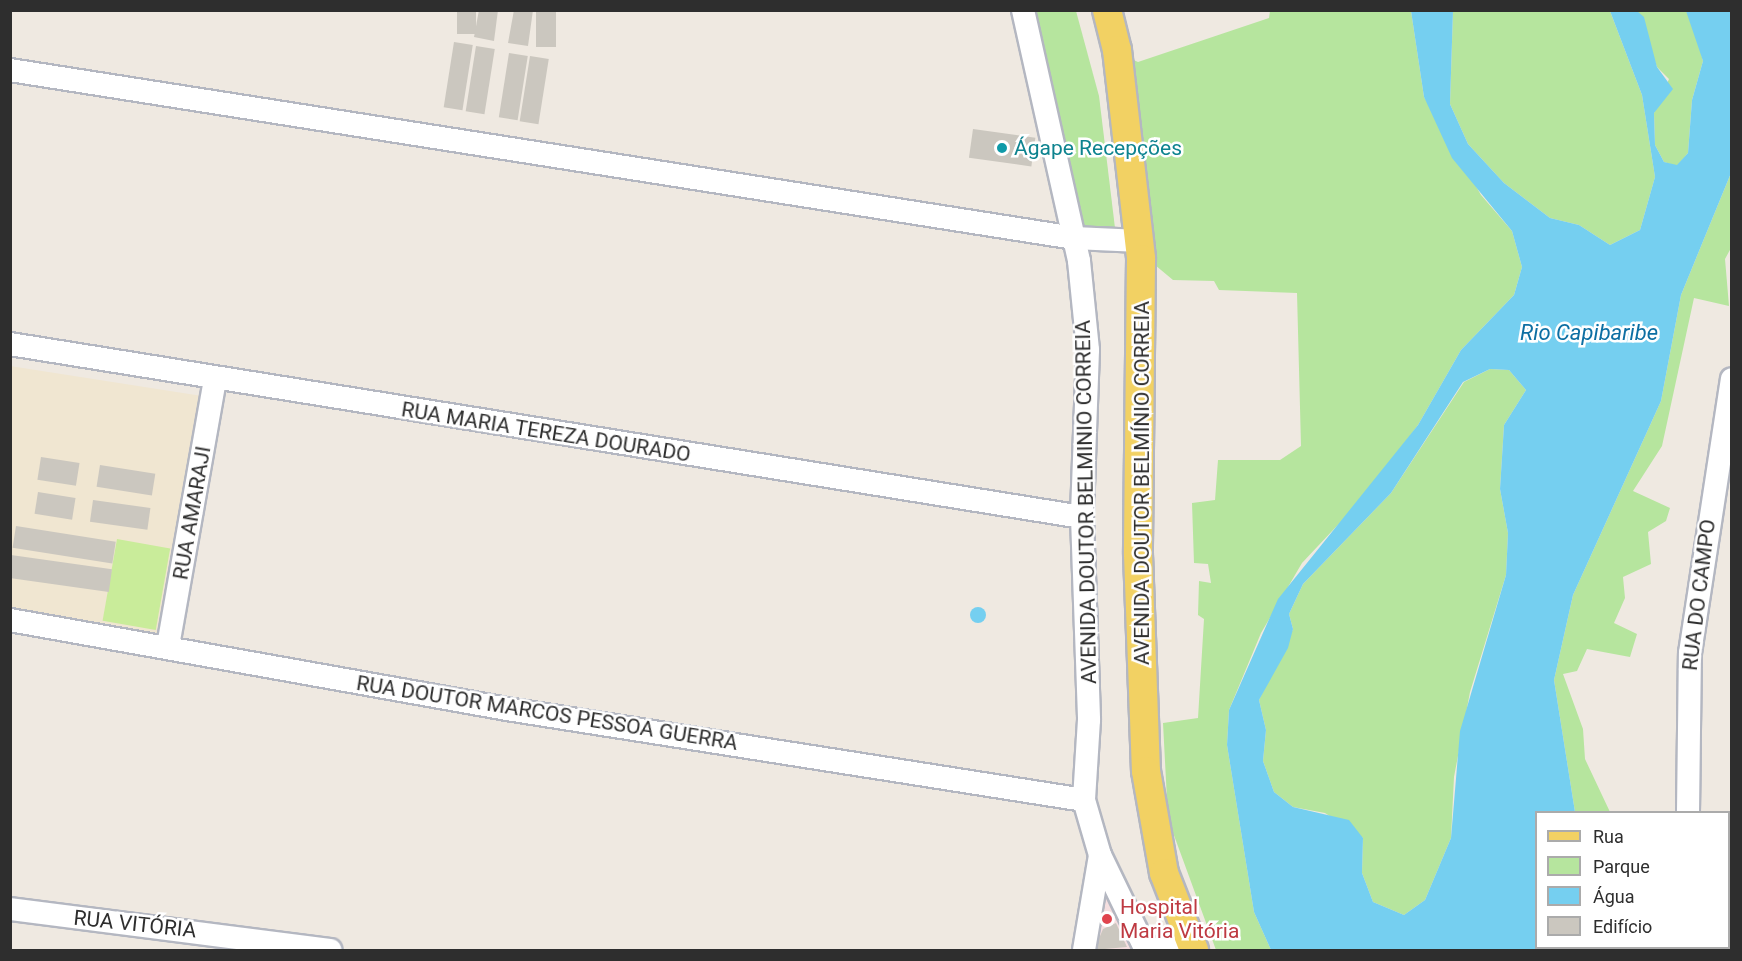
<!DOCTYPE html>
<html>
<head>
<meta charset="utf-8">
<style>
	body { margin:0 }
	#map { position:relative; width:1742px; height:961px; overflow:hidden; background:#efe9e1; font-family:Roboto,sans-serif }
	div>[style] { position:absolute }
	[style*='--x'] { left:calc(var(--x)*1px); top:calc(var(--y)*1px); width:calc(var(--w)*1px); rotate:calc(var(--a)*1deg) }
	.education>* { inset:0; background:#f0e6d1 }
	.medical>* { inset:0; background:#f5dfe0 }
	.green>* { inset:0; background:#b6e59e }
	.pitch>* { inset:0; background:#c9ec9a; transform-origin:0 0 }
	.water>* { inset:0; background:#75cff0 }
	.round { border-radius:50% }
	.building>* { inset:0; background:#cbc7bf; transform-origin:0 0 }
	.roads { filter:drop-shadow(2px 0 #b4b7c1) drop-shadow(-2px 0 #b4b7c1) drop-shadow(0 2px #b4b7c1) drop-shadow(0 -2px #b4b7c1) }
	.minor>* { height:22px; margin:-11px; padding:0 11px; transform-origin:11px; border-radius:11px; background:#fff }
	.major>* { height:28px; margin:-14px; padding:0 14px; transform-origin:14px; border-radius:14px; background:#f2d163 }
	.dots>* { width:16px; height:16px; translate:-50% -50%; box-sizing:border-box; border:3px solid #fff; border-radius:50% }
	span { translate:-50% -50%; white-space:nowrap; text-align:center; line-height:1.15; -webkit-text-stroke:5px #fff; paint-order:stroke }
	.culture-label { font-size:21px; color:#0d838f }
	.left { translate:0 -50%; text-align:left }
	.street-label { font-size:21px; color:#2e2e2e }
	.health-label { font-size:21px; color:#be3a42 }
	.water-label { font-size:22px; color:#0d6fa3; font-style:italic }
	.frame { position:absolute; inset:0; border:12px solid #2e2e2e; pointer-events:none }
	.legend { position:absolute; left:1535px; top:811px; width:195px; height:138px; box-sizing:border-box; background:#fff; border:2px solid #ababab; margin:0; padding:8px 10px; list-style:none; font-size:18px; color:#2e2e2e }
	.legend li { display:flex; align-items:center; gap:12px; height:30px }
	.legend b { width:30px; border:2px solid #ababab }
</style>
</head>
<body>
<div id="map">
	<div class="education">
		<div style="clip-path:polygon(10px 366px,202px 396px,159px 634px,11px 608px)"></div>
	</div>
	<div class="medical">
		<div style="clip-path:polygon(1103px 891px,1107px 895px,1133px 950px,1091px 950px)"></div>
	</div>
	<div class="green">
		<div style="clip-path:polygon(1030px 11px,1076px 11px,1099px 96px,1115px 228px,1110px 231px,1077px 230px)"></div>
		<div style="clip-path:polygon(1270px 11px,1411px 11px,1424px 97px,1481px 195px,1512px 231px,1522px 267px,1514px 295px,1461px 350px,1418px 425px,1365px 496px,1302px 563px,1261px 633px,1229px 710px,1227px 745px,1254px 912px,1271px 950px,1216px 950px,1168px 819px,1163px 723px,1198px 718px,1204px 619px,1198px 615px,1199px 581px,1211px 583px,1208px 564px,1194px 563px,1192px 503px,1215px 500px,1218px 460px,1280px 460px,1301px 446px,1297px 293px,1219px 290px,1214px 281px,1173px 280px,1155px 265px,1129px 58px,1138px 62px,1269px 18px)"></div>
		<div style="clip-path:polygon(1453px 11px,1610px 11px,1642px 95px,1655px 177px,1640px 230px,1610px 245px,1579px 225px,1550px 218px,1504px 183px,1468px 144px,1450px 104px)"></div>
		<div style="clip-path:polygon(1637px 11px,1686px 11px,1693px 21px,1703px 61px,1692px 100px,1688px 153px,1677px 166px,1664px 162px,1655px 145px,1654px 113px,1669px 79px,1657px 67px)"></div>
		<div style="clip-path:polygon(1731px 173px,1731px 248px,1725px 259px,1729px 306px,1694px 298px,1662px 446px,1633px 491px,1670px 508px,1666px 521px,1648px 532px,1651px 564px,1623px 577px,1625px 598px,1614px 623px,1637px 634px,1630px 657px,1587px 649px,1577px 671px,1563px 674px,1583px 729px,1585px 759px,1610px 812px,1575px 812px,1554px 680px,1573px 595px,1661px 401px,1681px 295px)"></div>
		<div style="clip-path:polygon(1490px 369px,1509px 370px,1526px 390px,1504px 425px,1500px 489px,1508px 533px,1506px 575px,1470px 692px,1454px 777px,1451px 838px,1425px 900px,1404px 915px,1373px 902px,1362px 873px,1363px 838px,1325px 813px,1293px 807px,1274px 792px,1263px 761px,1266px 730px,1259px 700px,1293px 629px,1289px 614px,1303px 584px,1391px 493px,1464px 382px)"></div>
	</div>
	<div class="pitch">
		<div style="left:117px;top:539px;width:54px;height:83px;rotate:10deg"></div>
	</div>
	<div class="water">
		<div style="clip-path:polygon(evenodd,1411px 11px,1453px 11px,1450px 104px,1468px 144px,1504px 183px,1550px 218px,1579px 225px,1610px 245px,1640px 230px,1655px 177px,1642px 95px,1610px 11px,1637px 11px,1644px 17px,1657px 67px,1673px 89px,1654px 113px,1655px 145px,1664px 162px,1677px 165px,1688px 153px,1692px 100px,1703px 61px,1686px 11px,1731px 11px,1731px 173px,1681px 295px,1661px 401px,1573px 595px,1554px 680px,1575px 812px,1536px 812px,1536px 948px,1592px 950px,1271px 950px,1254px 912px,1227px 745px,1229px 710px,1278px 599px,1418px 425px,1461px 350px,1514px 295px,1522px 267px,1512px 231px,1452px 158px,1424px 97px,1411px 11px,1490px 369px,1509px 370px,1526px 390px,1504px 425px,1500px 489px,1508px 533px,1506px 575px,1460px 731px,1451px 838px,1425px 900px,1404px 915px,1373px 902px,1362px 873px,1363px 838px,1349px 820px,1293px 807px,1274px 792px,1263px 761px,1266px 730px,1259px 700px,1288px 648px,1293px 629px,1289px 614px,1303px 584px,1391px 493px,1463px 382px,1490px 369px)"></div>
		<div class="round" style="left:970px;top:607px;width:16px;height:16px"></div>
	</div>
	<div class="building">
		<div style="left:457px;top:10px;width:19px;height:24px"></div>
		<div style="clip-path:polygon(479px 10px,498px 10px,494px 41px,474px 37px)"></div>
		<div style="clip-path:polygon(514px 10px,533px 10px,528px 46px,508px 43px)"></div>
		<div style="left:536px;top:10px;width:20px;height:37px"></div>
		<div style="left:454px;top:42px;width:19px;height:66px;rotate:9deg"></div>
		<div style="left:476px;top:46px;width:19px;height:66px;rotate:9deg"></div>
		<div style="left:509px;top:53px;width:19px;height:65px;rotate:9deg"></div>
		<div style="left:530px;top:56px;width:19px;height:66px;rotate:9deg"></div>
		<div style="left:973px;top:129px;width:63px;height:29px;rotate:8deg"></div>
		<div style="left:41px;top:457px;width:39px;height:23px;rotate:9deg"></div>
		<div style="left:100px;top:465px;width:56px;height:22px;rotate:9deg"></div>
		<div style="left:38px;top:492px;width:38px;height:22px;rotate:9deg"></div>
		<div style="left:93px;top:500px;width:58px;height:22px;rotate:8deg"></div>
		<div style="left:16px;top:526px;width:101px;height:22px;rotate:9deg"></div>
		<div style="left:11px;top:555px;width:102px;height:23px;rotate:8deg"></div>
		<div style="clip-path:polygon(1116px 923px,1127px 947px,1094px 950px,1103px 929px)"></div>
	</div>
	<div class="roads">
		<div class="minor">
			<div style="--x:1023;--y:10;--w:257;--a:77.4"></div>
			<div style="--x:1079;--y:261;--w:89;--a:84.2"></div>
			<div style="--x:1088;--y:350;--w:167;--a:92.1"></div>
			<div style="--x:1082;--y:517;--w:203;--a:88"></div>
			<div style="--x:1089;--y:720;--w:80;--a:93.6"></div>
			<div style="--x:1084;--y:800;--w:57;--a:73.8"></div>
			<div style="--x:1100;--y:855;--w:106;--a:64.2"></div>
			<div style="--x:10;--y:70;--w:1077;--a:8.97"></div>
			<div style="--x:1074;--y:238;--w:66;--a:2.6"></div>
			<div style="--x:10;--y:344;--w:1086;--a:9.17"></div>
			<div style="--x:10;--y:620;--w:505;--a:10.15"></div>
			<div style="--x:507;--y:709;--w:584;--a:8.96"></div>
			<div style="--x:168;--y:646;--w:270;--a:-80"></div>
			<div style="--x:1688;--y:812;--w:159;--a:-89.3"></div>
			<div style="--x:1690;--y:653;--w:277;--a:-81.3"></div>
			<div style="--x:1728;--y:886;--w:6;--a:51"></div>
			<div style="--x:10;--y:909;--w:323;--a:7.3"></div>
			<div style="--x:1652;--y:948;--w:2;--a:63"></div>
			<div style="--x:1084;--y:950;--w:96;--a:-80.4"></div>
			<div style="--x:1156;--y:950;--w:34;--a:-26"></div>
		</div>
		<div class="major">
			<div style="--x:1107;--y:10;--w:41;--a:76"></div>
			<div style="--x:1117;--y:50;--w:210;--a:83.4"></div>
			<div style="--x:1141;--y:259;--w:295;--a:90.6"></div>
			<div style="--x:1138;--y:554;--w:217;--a:87.9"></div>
			<div style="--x:1146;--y:771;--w:104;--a:80"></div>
			<div style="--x:1164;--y:873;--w:83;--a:68.7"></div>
		</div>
	</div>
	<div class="dots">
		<div style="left:1002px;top:148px;background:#0f9aa8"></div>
		<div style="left:1107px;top:919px;background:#e0444e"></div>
	</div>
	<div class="culture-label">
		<span class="left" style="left:1014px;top:148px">Ágape Recepções</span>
	</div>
	<div class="street-label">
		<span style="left:546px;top:432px;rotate:9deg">RUA MARIA TEREZA DOURADO</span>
		<span style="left:1142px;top:483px;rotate:-90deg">AVENIDA DOUTOR BELMÍNIO CORREIA</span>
		<span style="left:1086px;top:502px;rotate:-91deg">AVENIDA DOUTOR BELMINIO CORREIA</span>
		<span style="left:192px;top:513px;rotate:-80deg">RUA AMARAJI</span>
		<span style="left:1699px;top:595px;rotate:-83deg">RUA DO CAMPO</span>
		<span style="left:547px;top:713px;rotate:9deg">RUA DOUTOR MARCOS PESSOA GUERRA</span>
		<span style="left:135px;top:924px;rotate:6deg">RUA VITÓRIA</span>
	</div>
	<div class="health-label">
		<span class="left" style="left:1120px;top:919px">Hospital<br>Maria Vitória</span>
	</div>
	<div class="water-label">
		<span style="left:1589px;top:333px">Rio Capibaribe</span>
	</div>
	<div class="frame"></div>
	<ul class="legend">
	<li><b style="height:8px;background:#f2d163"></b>Rua</li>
	<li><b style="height:16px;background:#b6e59e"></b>Parque</li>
	<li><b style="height:16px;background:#75cff0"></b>Água</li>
	<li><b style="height:16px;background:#cbc7bf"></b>Edifício</li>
	</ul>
</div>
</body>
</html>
